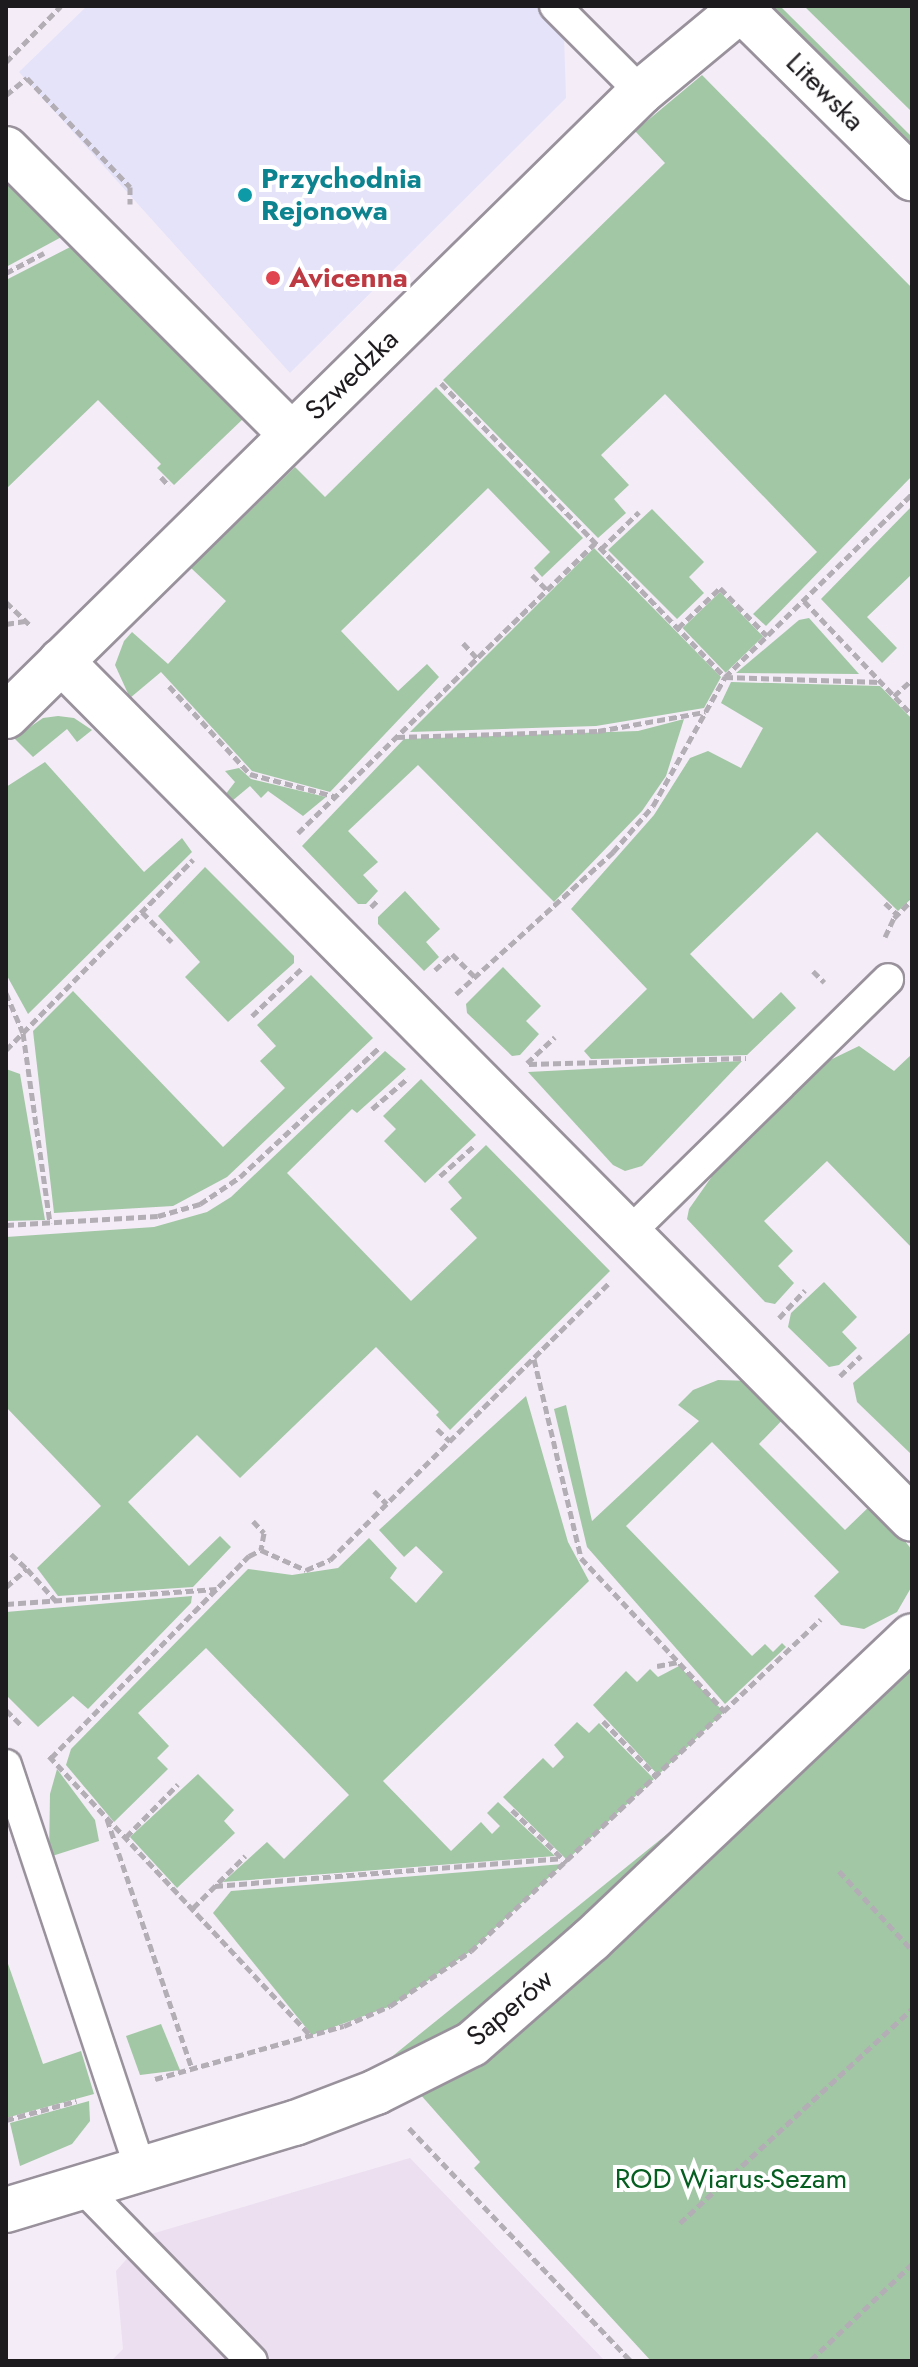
<!DOCTYPE html>
<html>
<head>
<meta charset="utf-8">
<style>
	body { margin:0 }
	#map { position:relative; width:918px; height:2367px; overflow:hidden; background:#f4ecf7; font-family:Jost,sans-serif }
	div>[style] { position:absolute }
	[style*='--x'] { left:calc(var(--x)*1px); top:calc(var(--y)*1px); width:calc(var(--w)*1px); rotate:calc(var(--a)*1deg) }
	.built>* { inset:0; background:#ebdff0 }
	.medical>* { inset:0; background:#e5e3f9 }
	.green>* { inset:0; background:#a2c7a5; transform-origin:0 0 }
	.path>* { height:5px; margin-top:-2.5px; transform-origin:0; background:repeating-linear-gradient(90deg,#b3adb5 0 8px,transparent 0 12px) }
	.roads { filter:drop-shadow(2px 0 #99929c) drop-shadow(-2px 0 #99929c) drop-shadow(0 2px #99929c) drop-shadow(0 -2px #99929c) }
	.service>* { height:30px; margin:-15px; padding:0 15px; transform-origin:15px; border-radius:15px; background:#fff }
	.minor>* { height:44px; margin:-22px; padding:0 22px; transform-origin:22px; border-radius:22px; background:#fff }
	.tertiary>* { height:44px; margin:-22px; padding:0 22px; transform-origin:22px; border-radius:22px; background:#fff }
	.dots>* { width:22px; height:22px; translate:-50% -50%; box-sizing:border-box; border:4px solid #fff; border-radius:50% }
	span { translate:-50% -50%; white-space:nowrap; text-align:center; line-height:1.15; -webkit-text-stroke:8px #fff; paint-order:stroke }
	.street-label { font-size:28px; color:#1e1b1f }
	.culture-label { font-size:28px; color:#0d838f; font-weight:700 }
	.left { translate:0 -50%; text-align:left }
	.health-label { font-size:28px; color:#be3a42; font-weight:700 }
	.park-label { font-size:28px; color:#065e21 }
	.frame { position:absolute; inset:0; border:8px solid #1e1b1f; pointer-events:none }
</style>
</head>
<body>
<div id="map">
	<div class="built">
		<div style="clip-path:polygon(410px 2158px,605px 2361px,111px 2361px,123px 2349px,116px 2271px,148px 2235px)"></div>
	</div>
	<div class="medical">
		<div style="clip-path:polygon(87px 6px,563px 6px,566px 98px,290px 373px,19px 72px)"></div>
	</div>
	<div class="green">
		<div style="clip-path:polygon(770px 6px,780px 6px,912px 137px,912px 148px)"></div>
		<div style="clip-path:polygon(804px 6px,912px 6px,912px 112px)"></div>
		<div style="clip-path:polygon(702px 75px,912px 288px,912px 476px,766px 626px,753px 614px,817px 552px,665px 394px,601px 455px,629px 485px,614px 499px,626px 513px,598px 538px,443px 380px,665px 163px,635px 131px)"></div>
		<div style="clip-path:polygon(6px 170px,67px 234px,6px 267px)"></div>
		<div style="clip-path:polygon(78px 243px,245px 417px,174px 485px,157px 468px,161px 464px,98px 400px,6px 489px,6px 280px)"></div>
		<div style="clip-path:polygon(436px 387px,583px 538px,542px 577px,534px 568px,550px 552px,488px 488px,341px 631px,398px 691px,427px 664px,439px 677px,330px 792px,252px 771px,161px 672px,130px 698px,115px 665px,124px 641px,132px 632px,168px 664px,226px 601px,191px 568px,295px 467px,325px 497px)"></div>
		<div style="clip-path:polygon(912px 506px,912px 574px,867px 617px,897px 648px,882px 663px,821px 599px)"></div>
		<div style="clip-path:polygon(652px 509px,704px 562px,689px 577px,704px 593px,677px 619px,608px 550px)"></div>
		<div style="clip-path:polygon(594px 548px,721px 677px,704px 708px,596px 726px,410px 732px)"></div>
		<div style="left:720px;top:592px;width:62px;height:52px;rotate:46deg"></div>
		<div style="clip-path:polygon(809px 618px,859px 674px,736px 673px,799px 620px)"></div>
		<div style="clip-path:polygon(731px 682px,880px 686px,912px 719px,912px 898px,898px 911px,817px 832px,690px 954px,753px 1019px,781px 992px,796px 1008px,747px 1055px,591px 1059px,584px 1051px,647px 989px,571px 909px,654px 815px,690px 758px,708px 751px,741px 768px,763px 728px,721px 703px)"></div>
		<div style="clip-path:polygon(58px 716px,74px 718px,92px 730px,77px 742px,67px 729px,33px 757px,14px 738px,43px 718px)"></div>
		<div style="clip-path:polygon(684px 719px,666px 776px,642px 811px,554px 902px,418px 765px,348px 831px,378px 862px,363px 875px,378px 891px,366px 904px,358px 904px,302px 846px,404px 739px,638px 731px)"></div>
		<div style="clip-path:polygon(45px 762px,144px 872px,182px 838px,192px 852px,28px 1014px,6px 974px,6px 787px)"></div>
		<div style="clip-path:polygon(239px 768px,251px 779px,326px 797px,303px 816px,268px 791px,261px 798px,250px 786px,232px 801px,225px 795px,235px 782px,225px 771px)"></div>
		<div style="clip-path:polygon(205px 867px,294px 956px,294px 963px,228px 1022px,185px 977px,200px 962px,158px 916px)"></div>
		<div style="clip-path:polygon(405px 891px,440px 929px,426px 942px,439px 957px,424px 971px,378px 924px,378px 917px)"></div>
		<div style="clip-path:polygon(503px 967px,541px 1006px,526px 1021px,539px 1034px,520px 1055px,512px 1056px,467px 1013px,466px 1004px)"></div>
		<div style="clip-path:polygon(311px 975px,373px 1038px,227px 1177px,173px 1206px,54px 1213px,33px 1031px,73px 991px,223px 1147px,285px 1088px,260px 1061px,276px 1046px,257px 1025px)"></div>
		<div style="clip-path:polygon(859px 1046px,894px 1071px,912px 1054px,912px 1248px,827px 1161px,764px 1221px,793px 1251px,778px 1266px,794px 1283px,775px 1304px,765px 1302px,687px 1219px,689px 1209px,729px 1152px,830px 1060px)"></div>
		<div style="clip-path:polygon(385px 1051px,406px 1069px,357px 1113px,352px 1109px,287px 1173px,411px 1301px,477px 1238px,450px 1209px,462px 1198px,448px 1182px,486px 1145px,610px 1271px,450px 1430px,436px 1415px,439px 1412px,376px 1347px,240px 1478px,197px 1435px,128px 1502px,189px 1566px,220px 1536px,231px 1547px,193px 1587px,58px 1596px,37px 1568px,101px 1506px,6px 1407px,6px 1237px,154px 1227px,207px 1212px,231px 1197px)"></div>
		<div style="clip-path:polygon(742px 1061px,642px 1166px,625px 1171px,613px 1165px,528px 1072px)"></div>
		<div style="clip-path:polygon(6px 1069px,20px 1074px,45px 1220px,6px 1221px)"></div>
		<div style="clip-path:polygon(421px 1079px,476px 1135px,425px 1183px,384px 1141px,396px 1129px,383px 1116px)"></div>
		<div style="clip-path:polygon(824px 1282px,857px 1317px,842px 1332px,857px 1348px,839px 1365px,829px 1367px,788px 1327px,791px 1313px)"></div>
		<div style="clip-path:polygon(912px 1331px,912px 1455px,857px 1402px,853px 1383px)"></div>
		<div style="clip-path:polygon(718px 1380px,752px 1381px,788px 1414px,759px 1444px,845px 1530px,874px 1502px,912px 1550px,912px 1586px,897px 1612px,864px 1629px,841px 1625px,814px 1596px,839px 1572px,712px 1442px,626px 1526px,752px 1656px,765px 1644px,773px 1652px,782px 1643px,786px 1647px,725px 1704px,587px 1547px,554px 1409px,566px 1405px,592px 1521px,699px 1421px,678px 1405px,693px 1390px)"></div>
		<div style="clip-path:polygon(526px 1396px,568px 1542px,589px 1581px,383px 1781px,451px 1851px,481px 1822px,492px 1834px,500px 1826px,487px 1813px,498px 1802px,555px 1856px,223px 1882px,267px 1842px,284px 1859px,349px 1795px,206px 1648px,138px 1713px,169px 1746px,157px 1758px,168px 1769px,114px 1822px,66px 1765px,71px 1749px,248px 1569px,292px 1575px,338px 1568px,369px 1538px,397px 1568px,390px 1578px,416px 1603px,443px 1572px,416px 1546px,404px 1557px,379px 1530px)"></div>
		<div style="clip-path:polygon(192px 1596px,191px 1603px,88px 1709px,73px 1696px,38px 1727px,6px 1695px,6px 1612px)"></div>
		<div style="clip-path:polygon(912px 1656px,912px 2361px,651px 2361px,474px 2168px,480px 2162px,389px 2059px,828px 1704px)"></div>
		<div style="clip-path:polygon(679px 1666px,724px 1712px,658px 1775px,593px 1705px,626px 1671px,637px 1682px,650px 1669px,658px 1677px)"></div>
		<div style="clip-path:polygon(577px 1722px,589px 1733px,599px 1723px,654px 1779px,567px 1860px,503px 1797px,543px 1758px,553px 1768px,564px 1757px,554px 1745px)"></div>
		<div style="clip-path:polygon(57px 1769px,95px 1820px,99px 1841px,49px 1857px,50px 1794px)"></div>
		<div style="clip-path:polygon(198px 1774px,234px 1810px,224px 1821px,235px 1833px,177px 1888px,130px 1837px)"></div>
		<div style="clip-path:polygon(563px 1864px,471px 1951px,391px 2006px,312px 2035px,213px 1913px,231px 1891px)"></div>
		<div style="clip-path:polygon(6px 1958px,43px 2064px,81px 2051px,94px 2094px,6px 2118px)"></div>
		<div style="clip-path:polygon(161px 2024px,180px 2070px,140px 2075px,126px 2036px)"></div>
		<div style="clip-path:polygon(89px 2101px,90px 2121px,72px 2144px,20px 2166px,10px 2123px)"></div>
	</div>
	<div class="path">
		<div style="--x:6;--y:62;--w:78;--a:-45.5"></div>
		<div style="--x:6;--y:95;--w:27;--a:-39"></div>
		<div style="--x:27;--y:78;--w:150;--a:46.6"></div>
		<div style="--x:130;--y:187;--w:17;--a:90"></div>
		<div style="--x:6;--y:273;--w:43;--a:-27.8"></div>
		<div style="--x:441;--y:383;--w:409;--a:46"></div>
		<div style="--x:725;--y:677;--w:156;--a:1.8"></div>
		<div style="--x:161;--y:477;--w:12;--a:48"></div>
		<div style="--x:601;--y:549;--w:53;--a:-44.2"></div>
		<div style="--x:532;--y:575;--w:21;--a:45"></div>
		<div style="--x:804;--y:601;--w:157;--a:46.5"></div>
		<div style="--x:6;--y:602;--w:35;--a:44"></div>
		<div style="--x:6;--y:624;--w:19;--a:-9"></div>
		<div style="--x:678;--y:628;--w:58;--a:-43.6"></div>
		<div style="--x:720;--y:588;--w:67;--a:45.6"></div>
		<div style="--x:463;--y:643;--w:22;--a:47"></div>
		<div style="--x:169;--y:686;--w:120;--a:47.4"></div>
		<div style="--x:250;--y:774;--w:87;--a:14.7"></div>
		<div style="--x:894;--y:696;--w:24;--a:-42"></div>
		<div style="--x:397;--y:737;--w:201;--a:-1.7"></div>
		<div style="--x:598;--y:731;--w:109;--a:-10.1"></div>
		<div style="--x:298;--y:833;--w:415;--a:-44.3"></div>
		<div style="--x:885;--y:903;--w:16;--a:43"></div>
		<div style="--x:371;--y:907;--w:11;--a:-45"></div>
		<div style="--x:142;--y:912;--w:42;--a:45"></div>
		<div style="--x:885;--y:937;--w:21;--a:-65"></div>
		<div style="--x:894;--y:918;--w:25;--a:-45"></div>
		<div style="--x:435;--y:970;--w:23;--a:-43"></div>
		<div style="--x:452;--y:954;--w:33;--a:45"></div>
		<div style="--x:813;--y:971;--w:16;--a:45"></div>
		<div style="--x:6;--y:993;--w:43;--a:67"></div>
		<div style="--x:23;--y:1033;--w:192;--a:81.9"></div>
		<div style="--x:456;--y:994;--w:212;--a:-42.1"></div>
		<div style="--x:613;--y:852;--w:61;--a:-49"></div>
		<div style="--x:653;--y:806;--w:148;--a:-60.8"></div>
		<div style="--x:725;--y:677;--w:262;--a:-44.4"></div>
		<div style="--x:252;--y:1016;--w:68;--a:-43.8"></div>
		<div style="--x:6;--y:1050;--w:267;--a:-45.5"></div>
		<div style="--x:527;--y:1063;--w:38;--a:-43"></div>
		<div style="--x:529;--y:1064;--w:217;--a:-1.6"></div>
		<div style="--x:372;--y:1109;--w:48;--a:-40.7"></div>
		<div style="--x:440;--y:1176;--w:47;--a:-41.5"></div>
		<div style="--x:6;--y:1225;--w:152;--a:-3.4"></div>
		<div style="--x:158;--y:1216;--w:44;--a:-15.9"></div>
		<div style="--x:200;--y:1204;--w:48;--a:-34"></div>
		<div style="--x:240;--y:1177;--w:190;--a:-42.9"></div>
		<div style="--x:779;--y:1318;--w:38;--a:-47"></div>
		<div style="--x:534;--y:1359;--w:204;--a:76.7"></div>
		<div style="--x:581;--y:1558;--w:211;--a:46.9"></div>
		<div style="--x:840;--y:1376;--w:29;--a:-44"></div>
		<div style="--x:437;--y:1429;--w:18;--a:43"></div>
		<div style="--x:374;--y:1491;--w:18;--a:45"></div>
		<div style="--x:253;--y:1521;--w:16;--a:47"></div>
		<div style="--x:264;--y:1533;--w:17;--a:100"></div>
		<div style="--x:11;--y:1554;--w:22;--a:43"></div>
		<div style="--x:6;--y:1587;--w:28;--a:-41"></div>
		<div style="--x:27;--y:1569;--w:43;--a:47.8"></div>
		<div style="--x:6;--y:1604;--w:211;--a:-4.1"></div>
		<div style="--x:657;--y:1666;--w:20;--a:-11"></div>
		<div style="--x:6;--y:1710;--w:21;--a:45"></div>
		<div style="--x:603;--y:1721;--w:78;--a:46"></div>
		<div style="--x:49;--y:1756;--w:383;--a:46.9"></div>
		<div style="--x:51;--y:1758;--w:283;--a:-45.6"></div>
		<div style="--x:249;--y:1556;--w:13;--a:-27"></div>
		<div style="--x:261;--y:1550;--w:49;--a:24"></div>
		<div style="--x:306;--y:1570;--w:26;--a:-23"></div>
		<div style="--x:330;--y:1560;--w:395;--a:-44.8"></div>
		<div style="--x:512;--y:1810;--w:76;--a:43.9"></div>
		<div style="--x:107;--y:1819;--w:264;--a:71.2"></div>
		<div style="--x:126;--y:1837;--w:74;--a:-45.5"></div>
		<div style="--x:839;--y:1871;--w:108;--a:47.3"></div>
		<div style="--x:215;--y:1886;--w:347;--a:-4.6"></div>
		<div style="--x:193;--y:1908;--w:74;--a:-45"></div>
		<div style="--x:155;--y:2079;--w:196;--a:-15.7"></div>
		<div style="--x:344;--y:2026;--w:50;--a:-23.5"></div>
		<div style="--x:390;--y:2006;--w:98;--a:-34.2"></div>
		<div style="--x:471;--y:1951;--w:482;--a:-43.5"></div>
		<div style="--x:6;--y:2120;--w:73;--a:-15.2"></div>
		<div style="--x:409;--y:2128;--w:322;--a:46.4"></div>
		<div style="--x:680;--y:2223;--w:316;--a:-42.7"></div>
		<div style="--x:811;--y:2360;--w:139;--a:-43.5"></div>
	</div>
	<div class="roads">
		<div class="service">
			<div style="--x:555;--y:6;--w:122;--a:45"></div>
			<div style="--x:628;--y:1234;--w:364;--a:-44.4"></div>
			<div style="--x:6;--y:1765;--w:427;--a:71.6"></div>
			<div style="--x:82;--y:2187;--w:243;--a:45.7"></div>
		</div>
		<div class="minor">
			<div style="--x:6;--y:149;--w:403;--a:45"></div>
			<div style="--x:61;--y:661;--w:1208;--a:45.23"></div>
			<div style="--x:6;--y:716;--w:890;--a:-44.5"></div>
			<div style="--x:641;--y:92;--w:130;--a:-39.7"></div>
			<div style="--x:6;--y:2210;--w:302;--a:-16.8"></div>
			<div style="--x:295;--y:2123;--w:87;--a:-20.9"></div>
			<div style="--x:376;--y:2092;--w:107;--a:-26.6"></div>
			<div style="--x:472;--y:2044;--w:158;--a:-41.2"></div>
			<div style="--x:591;--y:1940;--w:442;--a:-43.4"></div>
		</div>
		<div class="tertiary">
			<div style="--x:738;--y:6;--w:245;--a:44.7"></div>
		</div>
	</div>
	<div class="dots">
		<div style="left:245px;top:195px;background:#0f9aa8"></div>
		<div style="left:273px;top:278px;background:#e0444e"></div>
	</div>
	<div class="street-label">
		<span style="left:825px;top:92px;rotate:45deg">Litewska</span>
		<span style="left:352px;top:375px;rotate:-44deg">Szwedzka</span>
		<span style="left:510px;top:2008px;rotate:-40deg">Saperów</span>
	</div>
	<div class="culture-label">
		<span class="left" style="left:261px;top:195px">Przychodnia<br>Rejonowa</span>
	</div>
	<div class="health-label">
		<span class="left" style="left:289px;top:278px">Avicenna</span>
	</div>
	<div class="park-label">
		<span style="left:731px;top:2179px">ROD Wiarus-Sezam</span>
	</div>
	<div class="frame"></div>
</div>
</body>
</html>
